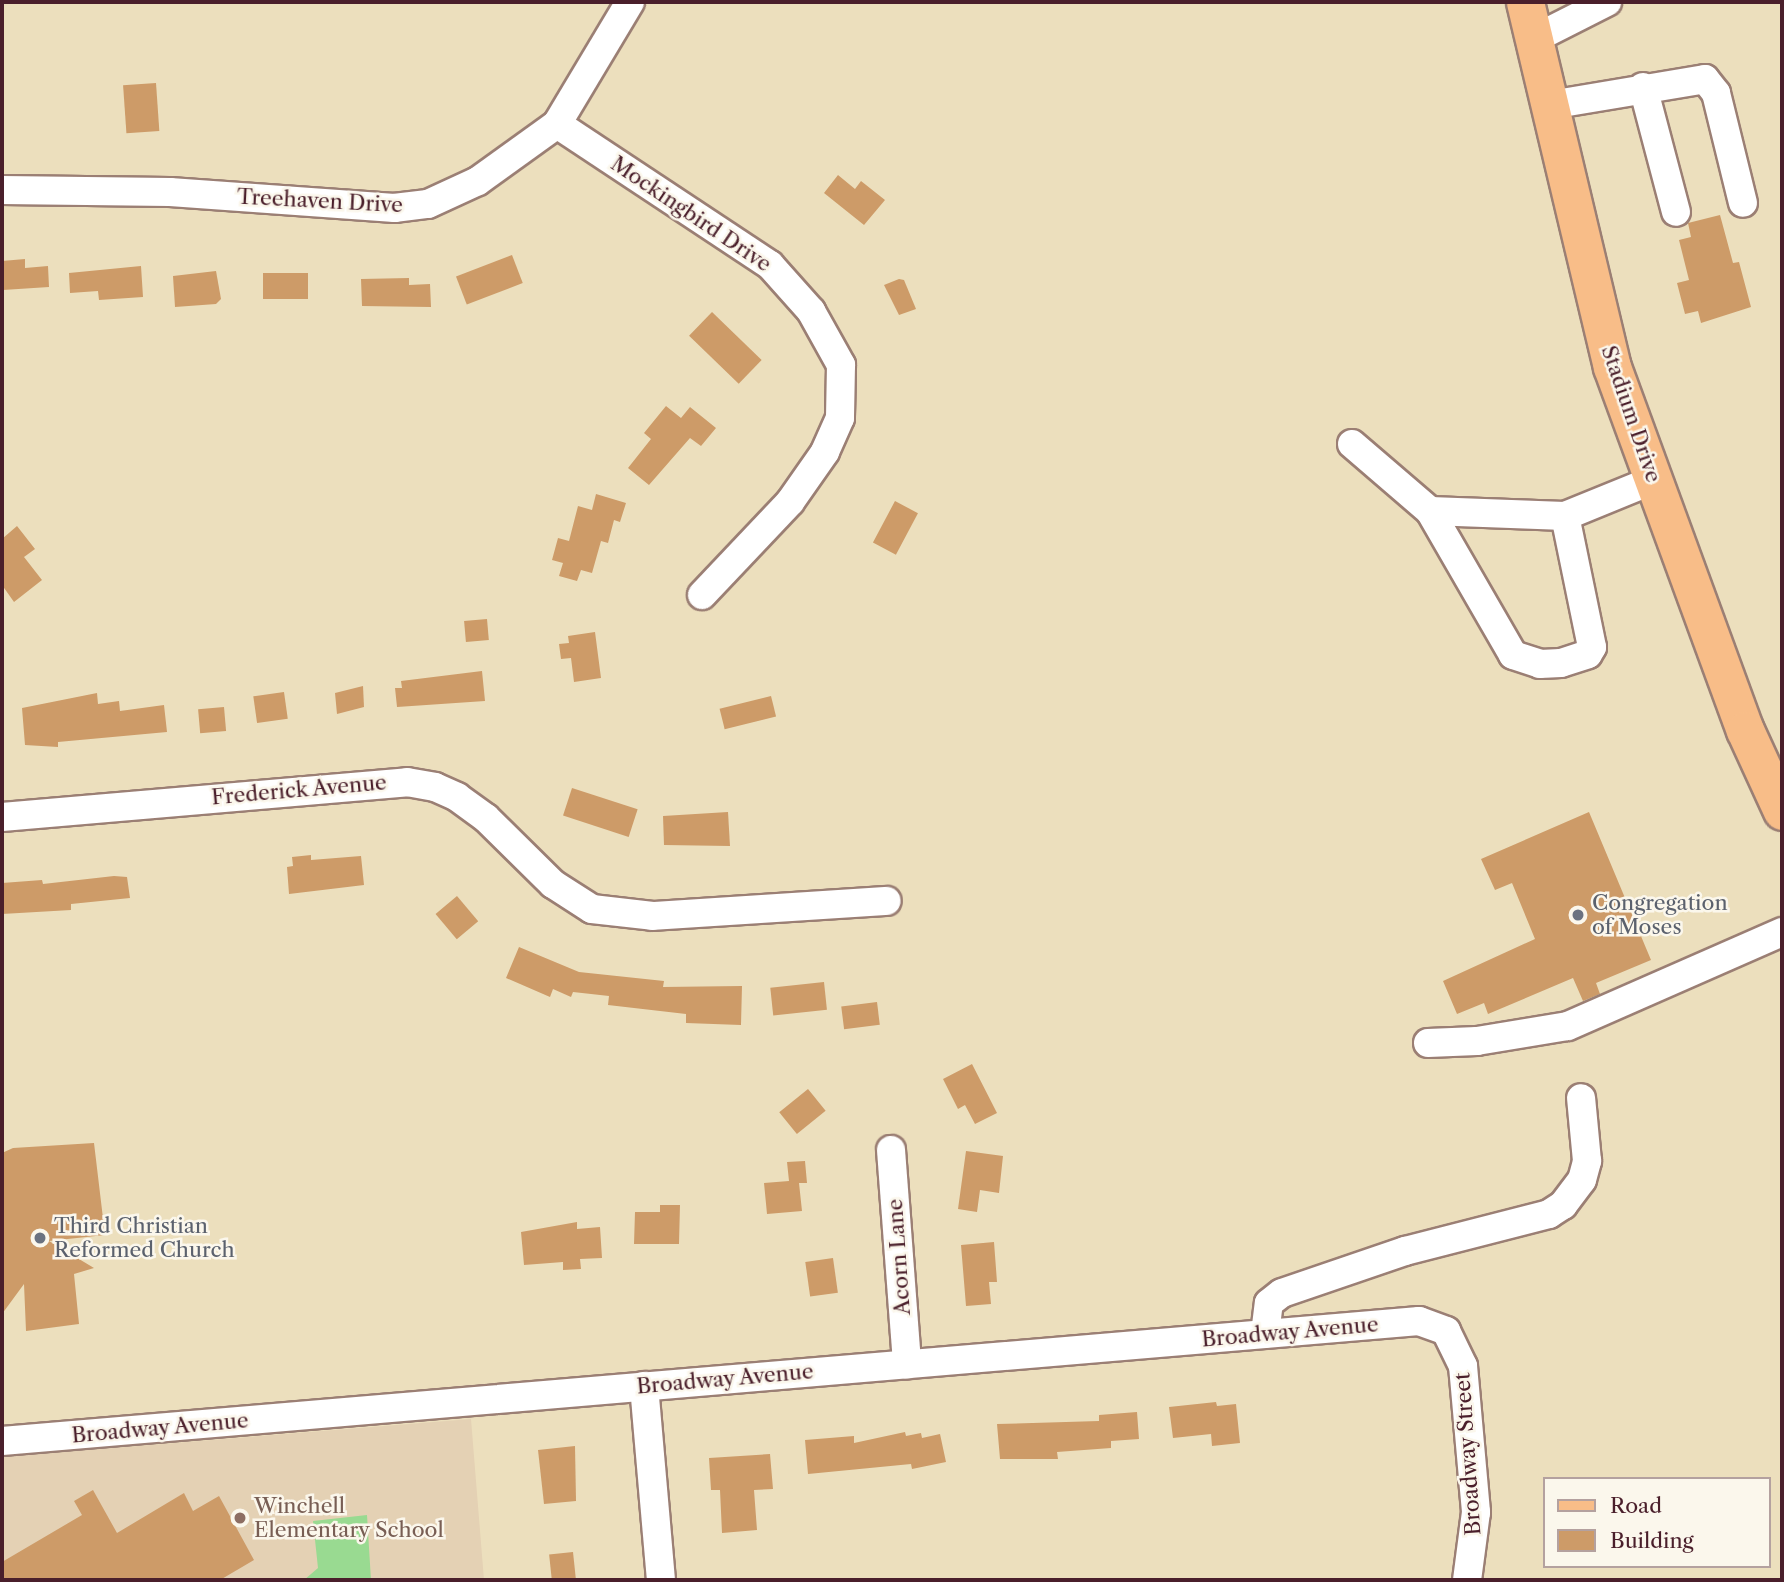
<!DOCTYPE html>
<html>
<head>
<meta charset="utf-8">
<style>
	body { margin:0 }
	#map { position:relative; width:1784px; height:1582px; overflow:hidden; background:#ecdfbd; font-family:"Libre Caslon Text",serif }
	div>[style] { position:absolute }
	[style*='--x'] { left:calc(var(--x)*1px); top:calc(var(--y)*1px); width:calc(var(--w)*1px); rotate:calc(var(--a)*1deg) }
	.built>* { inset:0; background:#e4d1b4 }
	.green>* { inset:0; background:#99da91 }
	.building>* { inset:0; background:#cd9b68; transform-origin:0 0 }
	.roads { filter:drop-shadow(2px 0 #9b7f74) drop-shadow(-2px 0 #9b7f74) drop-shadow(0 2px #9b7f74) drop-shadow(0 -2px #9b7f74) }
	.minor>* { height:28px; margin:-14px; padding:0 14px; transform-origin:14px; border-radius:14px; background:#fff }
	.major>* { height:37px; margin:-18.5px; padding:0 18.5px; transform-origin:18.5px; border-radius:18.5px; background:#f8bd88 }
	.dots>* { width:19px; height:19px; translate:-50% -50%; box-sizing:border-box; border:4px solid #fbf7ec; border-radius:50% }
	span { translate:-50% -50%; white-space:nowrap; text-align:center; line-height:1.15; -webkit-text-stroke:5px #fbf7ec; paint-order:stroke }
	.street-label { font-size:21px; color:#4a1f2b }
	.worship-label { font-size:21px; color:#5b616d }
	.left { translate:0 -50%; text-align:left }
	.education-label { font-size:21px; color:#785e54 }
	.frame { position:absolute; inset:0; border:4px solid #4a1f2b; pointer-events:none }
	.legend { position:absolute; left:1543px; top:1477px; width:228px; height:91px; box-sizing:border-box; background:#fbf7ec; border:2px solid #b4a19f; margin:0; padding:9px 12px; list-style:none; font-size:21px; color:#4a1f2b }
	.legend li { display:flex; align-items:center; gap:14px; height:35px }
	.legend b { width:35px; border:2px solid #b4a19f }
</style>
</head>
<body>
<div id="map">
	<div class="built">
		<div style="clip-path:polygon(471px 1419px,484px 1580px,2px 1580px,2px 1457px)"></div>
	</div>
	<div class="green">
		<div style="clip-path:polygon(367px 1515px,371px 1580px,304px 1580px,318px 1568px,313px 1521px)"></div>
	</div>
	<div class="building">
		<div style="left:156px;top:83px;width:48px;height:33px;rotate:86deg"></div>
		<div style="clip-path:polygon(838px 175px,855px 189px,861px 181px,885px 200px,864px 225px,824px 193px)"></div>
		<div style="clip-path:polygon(1720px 215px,1733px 263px,1739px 262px,1751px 307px,1701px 323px,1698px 311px,1685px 314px,1677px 283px,1689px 280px,1679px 240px,1691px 237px,1688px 223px)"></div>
		<div style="left:512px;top:255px;width:30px;height:60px;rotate:69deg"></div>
		<div style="clip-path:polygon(25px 259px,25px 268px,48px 266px,49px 287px,3px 290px,2px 261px)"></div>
		<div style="clip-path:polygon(141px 266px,143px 297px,99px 300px,98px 291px,70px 293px,69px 273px)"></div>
		<div style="clip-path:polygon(216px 271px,221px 299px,216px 304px,175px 307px,173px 276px)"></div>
		<div style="left:263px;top:273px;width:45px;height:26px"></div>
		<div style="clip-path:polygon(409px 278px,409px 285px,430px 284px,431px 307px,362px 306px,361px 279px)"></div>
		<div style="clip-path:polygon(899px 279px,904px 280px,916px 309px,899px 315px,884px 285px)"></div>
		<div style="left:712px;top:312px;width:69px;height:33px;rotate:44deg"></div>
		<div style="clip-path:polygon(666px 406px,681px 418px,690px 407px,716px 428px,701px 446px,690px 438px,649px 485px,628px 468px,651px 439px,644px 433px)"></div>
		<div style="clip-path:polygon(596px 494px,626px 503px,620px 522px,614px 520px,608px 543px,601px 541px,592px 573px,581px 570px,577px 581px,559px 576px,563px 563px,552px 560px,558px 538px,569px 541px,578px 506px,592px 510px)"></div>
		<div style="left:895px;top:501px;width:26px;height:47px;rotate:28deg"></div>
		<div style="clip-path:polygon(17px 526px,35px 549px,24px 557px,42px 580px,14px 602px,2px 585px,2px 539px)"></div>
		<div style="left:487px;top:619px;width:21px;height:23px;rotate:85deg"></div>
		<div style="clip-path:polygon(595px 632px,601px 678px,574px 682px,571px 658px,561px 659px,559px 644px,569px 643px,568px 636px)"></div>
		<div style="clip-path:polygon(482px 671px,485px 701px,397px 707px,395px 688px,402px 688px,401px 681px)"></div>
		<div style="clip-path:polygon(363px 686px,364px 707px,337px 714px,335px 693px)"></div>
		<div style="left:284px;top:692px;width:27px;height:31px;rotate:82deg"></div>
		<div style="clip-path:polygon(97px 693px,98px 704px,119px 701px,120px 711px,164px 705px,167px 732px,58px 742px,58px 747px,25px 745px,22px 708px)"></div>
		<div style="left:771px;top:696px;width:21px;height:53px;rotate:76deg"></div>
		<div style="left:224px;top:707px;width:24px;height:26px;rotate:85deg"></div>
		<div style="left:572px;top:788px;width:69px;height:29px;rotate:18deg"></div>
		<div style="clip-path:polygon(728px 812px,730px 846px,664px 845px,663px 816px)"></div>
		<div style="clip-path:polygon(1589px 812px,1651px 960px,1596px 983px,1600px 994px,1583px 1001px,1573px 978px,1488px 1014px,1484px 1003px,1457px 1014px,1443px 981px,1535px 939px,1512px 883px,1495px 890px,1481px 859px)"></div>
		<div style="clip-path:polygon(311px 855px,311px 860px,361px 856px,364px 885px,289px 894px,287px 867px,293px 866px,292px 857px)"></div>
		<div style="clip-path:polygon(114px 876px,127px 877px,130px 898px,71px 904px,71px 910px,2px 914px,2px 883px,42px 880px,43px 884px)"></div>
		<div style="left:457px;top:896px;width:33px;height:28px;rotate:50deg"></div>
		<div style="clip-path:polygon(519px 947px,579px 972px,664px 981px,663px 987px,742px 986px,741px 1025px,686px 1023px,686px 1014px,608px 1005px,609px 996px,573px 992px,571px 997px,553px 989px,550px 997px,506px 978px)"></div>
		<div style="left:824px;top:982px;width:28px;height:54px;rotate:84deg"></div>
		<div style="left:877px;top:1002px;width:23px;height:36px;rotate:83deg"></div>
		<div style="clip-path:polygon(972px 1064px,997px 1113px,975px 1124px,965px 1105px,958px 1109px,943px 1079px)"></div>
		<div style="left:808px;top:1089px;width:28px;height:37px;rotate:51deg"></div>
		<div style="clip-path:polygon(94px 1143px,105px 1235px,49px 1241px,94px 1268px,74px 1274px,79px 1324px,26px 1331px,24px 1284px,2px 1314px,2px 1153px,13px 1148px)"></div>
		<div style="clip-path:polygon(966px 1151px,1003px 1156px,999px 1193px,980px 1190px,977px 1212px,958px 1209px)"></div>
		<div style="clip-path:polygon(805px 1161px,807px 1183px,799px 1183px,802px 1211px,767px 1214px,764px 1183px,789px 1181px,787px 1162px)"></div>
		<div style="clip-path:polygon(660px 1205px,680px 1205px,679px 1244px,634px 1244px,635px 1212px,660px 1212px)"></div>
		<div style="clip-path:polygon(577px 1222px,577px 1229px,600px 1227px,602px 1258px,580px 1259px,581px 1269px,563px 1270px,563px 1262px,524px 1265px,521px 1232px)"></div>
		<div style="clip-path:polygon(994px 1242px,997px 1282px,989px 1282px,991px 1304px,966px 1306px,961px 1245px)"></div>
		<div style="left:833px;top:1258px;width:35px;height:28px;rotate:82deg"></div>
		<div style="clip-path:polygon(1216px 1402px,1217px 1406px,1236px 1404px,1240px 1443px,1212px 1446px,1211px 1434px,1173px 1438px,1169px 1407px)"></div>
		<div style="clip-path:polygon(1137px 1412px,1139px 1439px,1111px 1441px,1111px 1448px,1057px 1452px,1058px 1459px,1000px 1459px,997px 1424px,1099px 1421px,1099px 1415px)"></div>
		<div style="clip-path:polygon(905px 1432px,906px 1436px,921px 1433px,922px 1438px,940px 1434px,946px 1462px,912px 1469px,911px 1464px,808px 1474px,805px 1440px,854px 1436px,854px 1443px)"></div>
		<div style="clip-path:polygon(575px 1446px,576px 1501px,544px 1504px,538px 1450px)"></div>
		<div style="clip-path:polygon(770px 1454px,773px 1489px,754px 1490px,757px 1530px,722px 1533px,720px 1490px,711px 1490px,709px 1458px)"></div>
		<div style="clip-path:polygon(93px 1490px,117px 1533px,184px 1493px,193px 1511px,219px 1496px,254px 1560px,220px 1580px,2px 1580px,2px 1562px,82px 1515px,74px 1501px)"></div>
		<div style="left:573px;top:1552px;width:28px;height:24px;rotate:84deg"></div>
	</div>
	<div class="roads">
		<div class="minor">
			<div style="--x:1534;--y:39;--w:82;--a:-26.9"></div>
			<div style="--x:1643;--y:87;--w:129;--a:75.2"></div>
			<div style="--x:1550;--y:105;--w:157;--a:-9.5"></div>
			<div style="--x:1705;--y:79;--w:18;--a:52"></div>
			<div style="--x:1716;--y:93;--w:113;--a:76.2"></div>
			<div style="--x:557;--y:124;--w:255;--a:33.5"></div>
			<div style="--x:770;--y:265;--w:62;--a:48.3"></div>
			<div style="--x:811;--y:311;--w:62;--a:60.9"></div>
			<div style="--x:841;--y:365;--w:53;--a:91.1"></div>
			<div style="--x:840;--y:418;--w:37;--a:114"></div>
			<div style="--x:825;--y:452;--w:61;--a:125"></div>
			<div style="--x:790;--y:502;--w:128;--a:133.4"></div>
			<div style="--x:2;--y:190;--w:168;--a:0.7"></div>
			<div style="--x:170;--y:192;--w:225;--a:4.1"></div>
			<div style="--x:394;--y:208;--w:34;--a:-7"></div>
			<div style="--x:428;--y:204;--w:55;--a:-24.7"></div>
			<div style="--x:478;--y:181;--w:97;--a:-35.8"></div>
			<div style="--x:557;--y:124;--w:142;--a:-59.1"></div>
			<div style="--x:1352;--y:444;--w:103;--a:40.7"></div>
			<div style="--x:1430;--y:511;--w:135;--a:2.1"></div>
			<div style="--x:1565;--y:516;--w:95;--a:-22.2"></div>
			<div style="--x:1430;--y:511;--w:166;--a:60"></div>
			<div style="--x:1513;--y:655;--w:28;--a:18"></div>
			<div style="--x:1540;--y:664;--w:21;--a:-3"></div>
			<div style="--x:1561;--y:663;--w:28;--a:-18"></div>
			<div style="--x:1588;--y:654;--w:8;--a:-60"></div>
			<div style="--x:1592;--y:647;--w:134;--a:-101.6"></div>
			<div style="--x:2;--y:817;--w:407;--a:-4.9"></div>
			<div style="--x:407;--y:782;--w:28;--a:10"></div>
			<div style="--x:435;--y:787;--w:24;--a:24"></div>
			<div style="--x:457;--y:797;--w:36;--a:36"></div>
			<div style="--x:486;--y:818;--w:94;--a:44.6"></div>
			<div style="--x:553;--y:884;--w:46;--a:32.7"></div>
			<div style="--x:592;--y:909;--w:61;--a:6.5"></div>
			<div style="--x:653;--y:916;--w:234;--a:-3.7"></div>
			<div style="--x:1428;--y:1043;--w:49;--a:-2.3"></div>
			<div style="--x:1477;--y:1041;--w:92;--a:-9.4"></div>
			<div style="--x:1568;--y:1026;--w:234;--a:-23.7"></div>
			<div style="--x:891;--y:1150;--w:215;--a:85.7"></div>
			<div style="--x:1265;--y:1334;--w:31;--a:-83"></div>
			<div style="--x:1269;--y:1303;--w:16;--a:-38"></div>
			<div style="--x:1282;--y:1293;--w:130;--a:-18.9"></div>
			<div style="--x:1405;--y:1251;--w:149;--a:-14.4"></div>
			<div style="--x:1549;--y:1214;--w:17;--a:-33"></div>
			<div style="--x:1563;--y:1205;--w:31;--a:-53"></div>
			<div style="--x:1582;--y:1180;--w:20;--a:-75"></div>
			<div style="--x:1587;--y:1161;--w:63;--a:-95.4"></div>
			<div style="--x:644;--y:1386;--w:195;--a:85"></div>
			<div style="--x:2;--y:1441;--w:1422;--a:-4.84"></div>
			<div style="--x:1419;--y:1321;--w:29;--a:20"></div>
			<div style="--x:1446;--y:1331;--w:39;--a:64"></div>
			<div style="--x:1463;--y:1366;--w:147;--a:84.9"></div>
			<div style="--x:1476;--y:1512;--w:69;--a:97.5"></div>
		</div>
		<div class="major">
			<div style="--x:1525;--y:2;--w:375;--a:76.6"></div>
			<div style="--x:1612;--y:367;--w:387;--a:69.9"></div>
			<div style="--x:1745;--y:730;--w:89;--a:65.4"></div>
		</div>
	</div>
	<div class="dots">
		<div style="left:1578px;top:915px;background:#6b7280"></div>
		<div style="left:40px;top:1238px;background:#6b7280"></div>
		<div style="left:240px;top:1518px;background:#8d6e63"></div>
	</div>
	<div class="street-label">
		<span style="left:320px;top:201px;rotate:3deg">Treehaven Drive</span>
		<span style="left:691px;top:214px;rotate:34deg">Mockingbird Drive</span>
		<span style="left:1631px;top:414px;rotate:71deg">Stadium Drive</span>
		<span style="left:299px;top:790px;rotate:-5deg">Frederick Avenue</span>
		<span style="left:899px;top:1257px;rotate:-94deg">Acorn Lane</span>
		<span style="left:1290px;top:1332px;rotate:-5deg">Broadway Avenue</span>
		<span style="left:725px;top:1379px;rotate:-5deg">Broadway Avenue</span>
		<span style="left:160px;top:1428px;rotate:-5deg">Broadway Avenue</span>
		<span style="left:1468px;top:1454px;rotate:-94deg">Broadway Street</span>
	</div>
	<div class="worship-label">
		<span class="left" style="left:1592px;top:915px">Congregation<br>of Moses</span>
		<span class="left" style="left:54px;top:1238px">Third Christian<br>Reformed Church</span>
	</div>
	<div class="education-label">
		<span class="left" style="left:254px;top:1518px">Winchell<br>Elementary School</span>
	</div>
	<div class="frame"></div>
	<ul class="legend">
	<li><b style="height:9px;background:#f8bd88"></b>Road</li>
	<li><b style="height:19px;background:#cd9b68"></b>Building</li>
	</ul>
</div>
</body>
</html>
